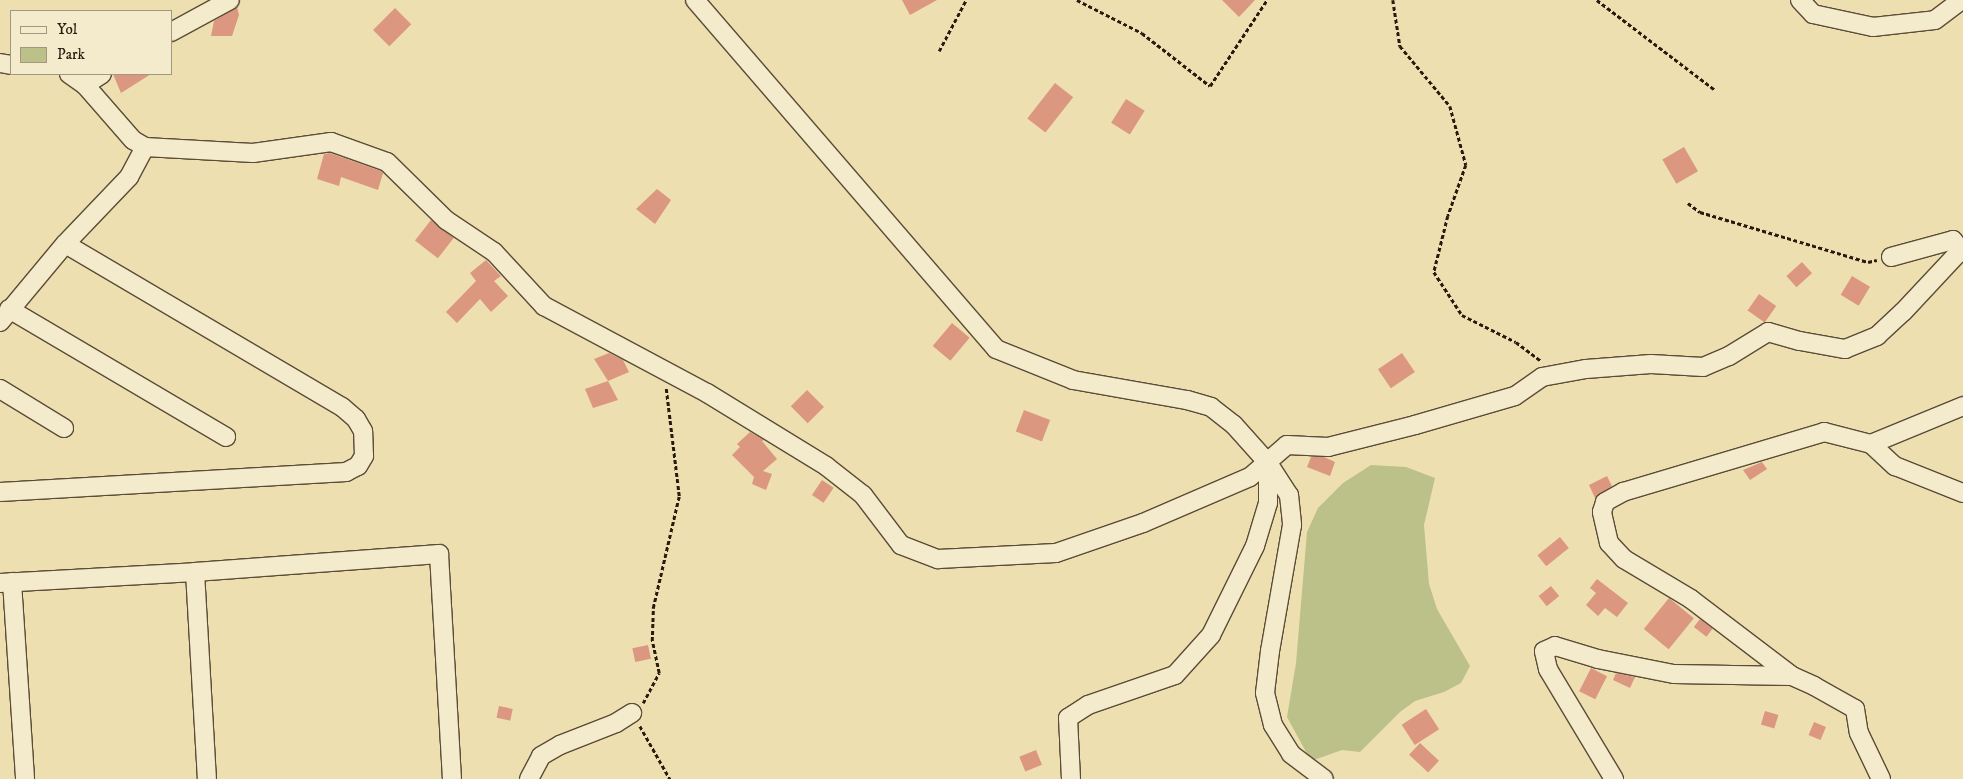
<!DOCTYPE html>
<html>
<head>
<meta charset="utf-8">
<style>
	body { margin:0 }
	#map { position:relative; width:1963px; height:779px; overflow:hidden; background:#eedfb1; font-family:"IM FELL DW Pica",serif }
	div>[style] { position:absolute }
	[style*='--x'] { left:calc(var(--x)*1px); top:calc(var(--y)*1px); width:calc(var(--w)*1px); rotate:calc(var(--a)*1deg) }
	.green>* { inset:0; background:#bbc189 }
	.building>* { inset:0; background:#db9780; transform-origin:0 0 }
	.path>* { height:2.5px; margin-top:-1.25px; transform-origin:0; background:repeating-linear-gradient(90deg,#281b0d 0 4px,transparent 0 6.5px) }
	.roads { filter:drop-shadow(1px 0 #5a4c36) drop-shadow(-1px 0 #5a4c36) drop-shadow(0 1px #5a4c36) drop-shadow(0 -1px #5a4c36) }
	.minor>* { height:18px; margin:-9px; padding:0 9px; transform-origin:9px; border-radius:9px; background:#f4eacc }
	span { translate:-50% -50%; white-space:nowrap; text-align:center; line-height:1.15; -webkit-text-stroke:4px #f4eacc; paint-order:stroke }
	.legend { position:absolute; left:10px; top:10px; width:162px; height:65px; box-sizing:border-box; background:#f4eacc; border:1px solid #a29780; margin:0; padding:6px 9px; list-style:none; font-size:15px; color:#281b0d }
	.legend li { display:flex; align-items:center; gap:10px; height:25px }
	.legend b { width:25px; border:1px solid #a29780 }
</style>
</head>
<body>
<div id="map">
	<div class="green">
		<div style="clip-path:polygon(1371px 465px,1406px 467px,1435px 478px,1424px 525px,1429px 584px,1437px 609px,1470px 666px,1461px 683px,1444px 692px,1415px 701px,1400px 712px,1360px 752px,1342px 750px,1311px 761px,1287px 717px,1296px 663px,1307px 532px,1318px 508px,1343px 483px)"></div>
	</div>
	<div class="building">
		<div style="clip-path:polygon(902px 0,937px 0,910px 15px)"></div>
		<div style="clip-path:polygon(1222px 0,1255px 0,1239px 17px)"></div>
		<div style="clip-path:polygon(237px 7px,239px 15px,232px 36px,211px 36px,214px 21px)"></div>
		<div style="left:395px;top:8px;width:23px;height:31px;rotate:45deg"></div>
		<div style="clip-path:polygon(113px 74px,151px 74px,121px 93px)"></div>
		<div style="left:1055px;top:83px;width:23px;height:45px;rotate:38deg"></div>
		<div style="left:1126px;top:99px;width:22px;height:28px;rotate:32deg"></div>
		<div style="left:1684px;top:147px;width:28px;height:25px;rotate:60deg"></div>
		<div style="clip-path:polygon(330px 153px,381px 171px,383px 173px,378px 190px,341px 177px,339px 186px,317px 179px,324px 154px)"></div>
		<div style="clip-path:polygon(657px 189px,671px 200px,655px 224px,636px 209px)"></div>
		<div style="left:431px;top:220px;width:29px;height:26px;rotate:38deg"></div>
		<div style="clip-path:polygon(486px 260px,501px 276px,494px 281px,508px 296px,491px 312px,480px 299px,457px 323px,446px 312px,476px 281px,470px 273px)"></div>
		<div style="left:1802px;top:262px;width:15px;height:21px;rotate:48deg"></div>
		<div style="left:1852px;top:276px;width:21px;height:22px;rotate:31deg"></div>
		<div style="left:1759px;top:294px;width:21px;height:20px;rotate:35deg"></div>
		<div style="left:952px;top:323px;width:23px;height:30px;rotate:40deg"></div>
		<div style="clip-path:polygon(609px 353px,623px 360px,629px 372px,608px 381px,594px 359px)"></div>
		<div style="left:1402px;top:353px;width:23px;height:29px;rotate:56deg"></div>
		<div style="clip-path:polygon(608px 381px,618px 400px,593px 408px,585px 389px)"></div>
		<div style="left:807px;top:390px;width:24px;height:23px;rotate:45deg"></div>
		<div style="left:1024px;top:410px;width:28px;height:23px;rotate:21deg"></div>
		<div style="clip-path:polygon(750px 432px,764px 440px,762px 441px,777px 459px,763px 471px,772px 474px,766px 490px,752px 484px,754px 477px,732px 455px,740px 447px,737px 444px)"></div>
		<div style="clip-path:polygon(1311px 457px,1324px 457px,1335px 462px,1330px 476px,1307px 467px)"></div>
		<div style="clip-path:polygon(1762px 462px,1767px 469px,1750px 480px,1743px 470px)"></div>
		<div style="clip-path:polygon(1607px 476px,1612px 486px,1595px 498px,1589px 485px)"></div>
		<div style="left:822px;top:480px;width:14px;height:18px;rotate:34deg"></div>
		<div style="left:1560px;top:537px;width:14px;height:29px;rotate:51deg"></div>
		<div style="clip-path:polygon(1597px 579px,1628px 603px,1617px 617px,1605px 608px,1598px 616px,1586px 605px,1596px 593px,1590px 588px)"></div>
		<div style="left:1551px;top:586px;width:13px;height:16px;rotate:51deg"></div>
		<div style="left:1669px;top:598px;width:32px;height:40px;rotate:39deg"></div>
		<div style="left:1700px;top:619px;width:16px;height:10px;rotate:38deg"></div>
		<div style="left:648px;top:645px;width:14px;height:16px;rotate:78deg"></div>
		<div style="left:1591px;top:668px;width:18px;height:26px;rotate:27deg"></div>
		<div style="clip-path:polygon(1616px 673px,1635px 677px,1630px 688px,1613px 680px)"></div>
		<div style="left:499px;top:706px;width:14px;height:12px;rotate:12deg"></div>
		<div style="left:1426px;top:709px;width:24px;height:29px;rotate:57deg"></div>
		<div style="left:1765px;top:711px;width:14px;height:14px;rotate:17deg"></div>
		<div style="left:1814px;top:722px;width:13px;height:14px;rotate:23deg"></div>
		<div style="left:1420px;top:743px;width:26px;height:16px;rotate:43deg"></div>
		<div style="left:1036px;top:750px;width:16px;height:18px;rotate:68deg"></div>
	</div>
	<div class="path">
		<div style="--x:1077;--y:0;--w:73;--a:26.9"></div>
		<div style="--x:1142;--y:33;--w:86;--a:37.9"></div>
		<div style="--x:1210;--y:86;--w:103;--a:-56.5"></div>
		<div style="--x:1393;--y:0;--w:47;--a:81.3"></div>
		<div style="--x:1400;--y:46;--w:78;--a:50.2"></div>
		<div style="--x:1450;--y:106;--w:61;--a:74.8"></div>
		<div style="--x:1466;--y:165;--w:54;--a:109.4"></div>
		<div style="--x:1448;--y:216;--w:58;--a:104"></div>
		<div style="--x:1434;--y:272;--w:51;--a:56.9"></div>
		<div style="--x:1462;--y:315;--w:60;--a:26.6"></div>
		<div style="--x:1516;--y:342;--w:31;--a:37"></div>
		<div style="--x:1597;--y:0;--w:148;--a:37.3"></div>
		<div style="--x:939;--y:51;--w:58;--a:-62.1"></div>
		<div style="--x:1688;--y:203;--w:15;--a:37"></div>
		<div style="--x:1700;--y:212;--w:175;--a:16.6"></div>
		<div style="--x:1868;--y:262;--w:9;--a:-13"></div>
		<div style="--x:643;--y:703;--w:34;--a:-62"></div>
		<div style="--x:659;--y:673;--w:33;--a:-102"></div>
		<div style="--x:652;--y:641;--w:33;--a:-88"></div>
		<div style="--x:653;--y:608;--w:115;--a:-76.9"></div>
		<div style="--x:679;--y:496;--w:108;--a:-96.9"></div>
		<div style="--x:640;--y:726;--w:61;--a:60.5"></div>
	</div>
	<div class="roads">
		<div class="minor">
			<div style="--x:695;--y:0;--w:461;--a:49.2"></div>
			<div style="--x:996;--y:349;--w:83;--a:21.9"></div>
			<div style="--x:1073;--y:380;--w:116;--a:10"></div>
			<div style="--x:1187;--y:400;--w:25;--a:16"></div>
			<div style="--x:1211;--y:407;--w:29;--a:38"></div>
			<div style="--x:1234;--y:425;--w:51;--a:48.2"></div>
			<div style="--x:1268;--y:463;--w:38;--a:57"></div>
			<div style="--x:1289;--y:495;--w:30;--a:84"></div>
			<div style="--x:1292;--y:525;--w:128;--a:99.9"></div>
			<div style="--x:1270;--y:651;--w:42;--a:96.8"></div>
			<div style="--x:1265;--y:693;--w:33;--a:76"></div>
			<div style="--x:1273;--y:725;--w:34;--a:58"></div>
			<div style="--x:1291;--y:754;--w:41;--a:37.1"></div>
			<div style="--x:1800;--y:0;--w:19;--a:47"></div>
			<div style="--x:1813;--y:14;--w:61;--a:12.2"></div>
			<div style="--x:1873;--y:27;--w:62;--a:-6.4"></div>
			<div style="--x:1935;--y:20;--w:34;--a:-37"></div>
			<div style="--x:171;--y:32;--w:67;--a:-28.5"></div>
			<div style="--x:0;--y:63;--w:11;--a:10"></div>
			<div style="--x:69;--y:74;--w:19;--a:35"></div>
			<div style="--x:85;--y:85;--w:73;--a:48.9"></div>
			<div style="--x:133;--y:140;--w:14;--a:30"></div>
			<div style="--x:145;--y:147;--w:108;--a:3.2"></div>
			<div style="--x:253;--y:153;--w:79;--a:-8"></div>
			<div style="--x:331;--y:142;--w:59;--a:19.7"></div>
			<div style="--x:387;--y:162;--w:83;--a:44.5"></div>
			<div style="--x:446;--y:220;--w:58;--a:33.7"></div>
			<div style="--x:494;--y:252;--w:74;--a:47.2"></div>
			<div style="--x:544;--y:306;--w:185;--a:28.1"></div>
			<div style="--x:707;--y:393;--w:140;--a:31.5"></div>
			<div style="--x:826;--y:466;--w:47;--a:38.1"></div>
			<div style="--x:863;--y:495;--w:63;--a:52.8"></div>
			<div style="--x:901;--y:545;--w:40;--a:21"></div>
			<div style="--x:938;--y:559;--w:118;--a:-2.9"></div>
			<div style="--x:1056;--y:553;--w:92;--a:-19"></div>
			<div style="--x:1143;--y:523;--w:116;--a:-23.3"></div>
			<div style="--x:1250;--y:477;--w:49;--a:-40.9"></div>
			<div style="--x:1287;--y:445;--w:41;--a:2.8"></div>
			<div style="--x:1328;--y:447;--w:90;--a:-14.2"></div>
			<div style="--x:1415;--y:425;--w:104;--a:-16.2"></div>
			<div style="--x:1515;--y:396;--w:33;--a:-35"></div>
			<div style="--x:1542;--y:377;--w:45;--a:-10.3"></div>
			<div style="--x:1586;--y:369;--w:65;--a:-4.4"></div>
			<div style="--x:1651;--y:364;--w:52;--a:3.3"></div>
			<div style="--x:1703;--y:367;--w:28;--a:-23"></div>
			<div style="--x:1729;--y:356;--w:46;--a:-31.6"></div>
			<div style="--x:1768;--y:332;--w:33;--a:16"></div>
			<div style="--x:1800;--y:341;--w:46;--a:10.1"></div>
			<div style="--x:1845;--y:349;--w:35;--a:-22"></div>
			<div style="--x:1877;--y:336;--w:35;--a:-43"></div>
			<div style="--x:1903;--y:312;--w:85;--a:-46.9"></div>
			<div style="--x:85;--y:85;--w:20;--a:-33"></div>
			<div style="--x:1891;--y:257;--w:64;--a:-15.3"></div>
			<div style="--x:1953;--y:240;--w:16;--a:52"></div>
			<div style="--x:9;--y:309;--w:252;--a:30.5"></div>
			<div style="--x:0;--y:322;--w:102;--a:-50.2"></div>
			<div style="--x:65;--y:244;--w:93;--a:-46.3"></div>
			<div style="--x:129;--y:177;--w:34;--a:-62"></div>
			<div style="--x:0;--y:389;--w:75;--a:31.4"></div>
			<div style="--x:1871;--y:444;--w:100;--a:-22.4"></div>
			<div style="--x:0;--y:492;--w:347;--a:-3.3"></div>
			<div style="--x:346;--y:472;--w:13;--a:-27"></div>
			<div style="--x:358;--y:466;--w:12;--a:-59"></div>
			<div style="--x:364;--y:456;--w:25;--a:-92"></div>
			<div style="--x:363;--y:431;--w:14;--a:-120"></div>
			<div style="--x:356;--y:419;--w:18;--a:-139"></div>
			<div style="--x:342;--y:407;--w:321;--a:-149.5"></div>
			<div style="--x:195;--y:572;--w:207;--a:86.7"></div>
			<div style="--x:12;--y:582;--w:197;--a:86.2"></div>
			<div style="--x:0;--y:583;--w:195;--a:-3.2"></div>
			<div style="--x:195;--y:572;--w:245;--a:-4.2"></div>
			<div style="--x:439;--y:554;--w:225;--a:86.7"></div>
			<div style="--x:1792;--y:676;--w:127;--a:-142.7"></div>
			<div style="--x:1691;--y:599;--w:78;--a:-149.2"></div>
			<div style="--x:1624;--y:559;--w:22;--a:-133"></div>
			<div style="--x:1609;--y:543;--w:32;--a:-103"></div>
			<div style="--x:1602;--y:512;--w:10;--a:-73"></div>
			<div style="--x:1605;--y:502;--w:21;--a:-29"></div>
			<div style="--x:1623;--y:492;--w:210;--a:-16.6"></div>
			<div style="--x:1824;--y:432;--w:49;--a:14.3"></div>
			<div style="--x:1871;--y:444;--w:33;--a:43"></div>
			<div style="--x:1895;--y:466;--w:73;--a:21.7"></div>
			<div style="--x:529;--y:779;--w:26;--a:-62"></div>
			<div style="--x:541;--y:756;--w:22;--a:-30"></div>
			<div style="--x:560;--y:745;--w:60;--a:-21.4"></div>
			<div style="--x:616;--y:723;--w:19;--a:-32"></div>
			<div style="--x:1071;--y:779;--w:61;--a:-92.8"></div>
			<div style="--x:1068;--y:718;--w:24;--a:-33"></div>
			<div style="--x:1088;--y:705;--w:92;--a:-19"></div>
			<div style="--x:1175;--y:675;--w:54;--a:-48"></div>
			<div style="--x:1211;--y:635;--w:99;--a:-63.7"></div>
			<div style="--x:1255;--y:546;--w:45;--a:-73.2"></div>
			<div style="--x:1268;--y:503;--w:40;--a:-90"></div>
			<div style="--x:1614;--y:779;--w:128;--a:-121"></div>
			<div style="--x:1548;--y:669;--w:18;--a:-103"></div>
			<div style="--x:1544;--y:651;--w:12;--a:-24"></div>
			<div style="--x:1555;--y:646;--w:45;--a:16.8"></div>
			<div style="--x:1598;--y:659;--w:77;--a:11.2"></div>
			<div style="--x:1674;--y:674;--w:118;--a:1"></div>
			<div style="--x:1792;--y:676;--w:24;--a:24"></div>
			<div style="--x:1814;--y:686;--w:47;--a:29.3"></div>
			<div style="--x:1855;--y:709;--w:24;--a:81"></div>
			<div style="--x:1859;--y:733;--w:51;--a:64.4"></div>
		</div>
	</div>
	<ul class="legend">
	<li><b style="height:6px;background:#f4eacc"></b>Yol</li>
	<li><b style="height:14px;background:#bbc189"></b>Park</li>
	</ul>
</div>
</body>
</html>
